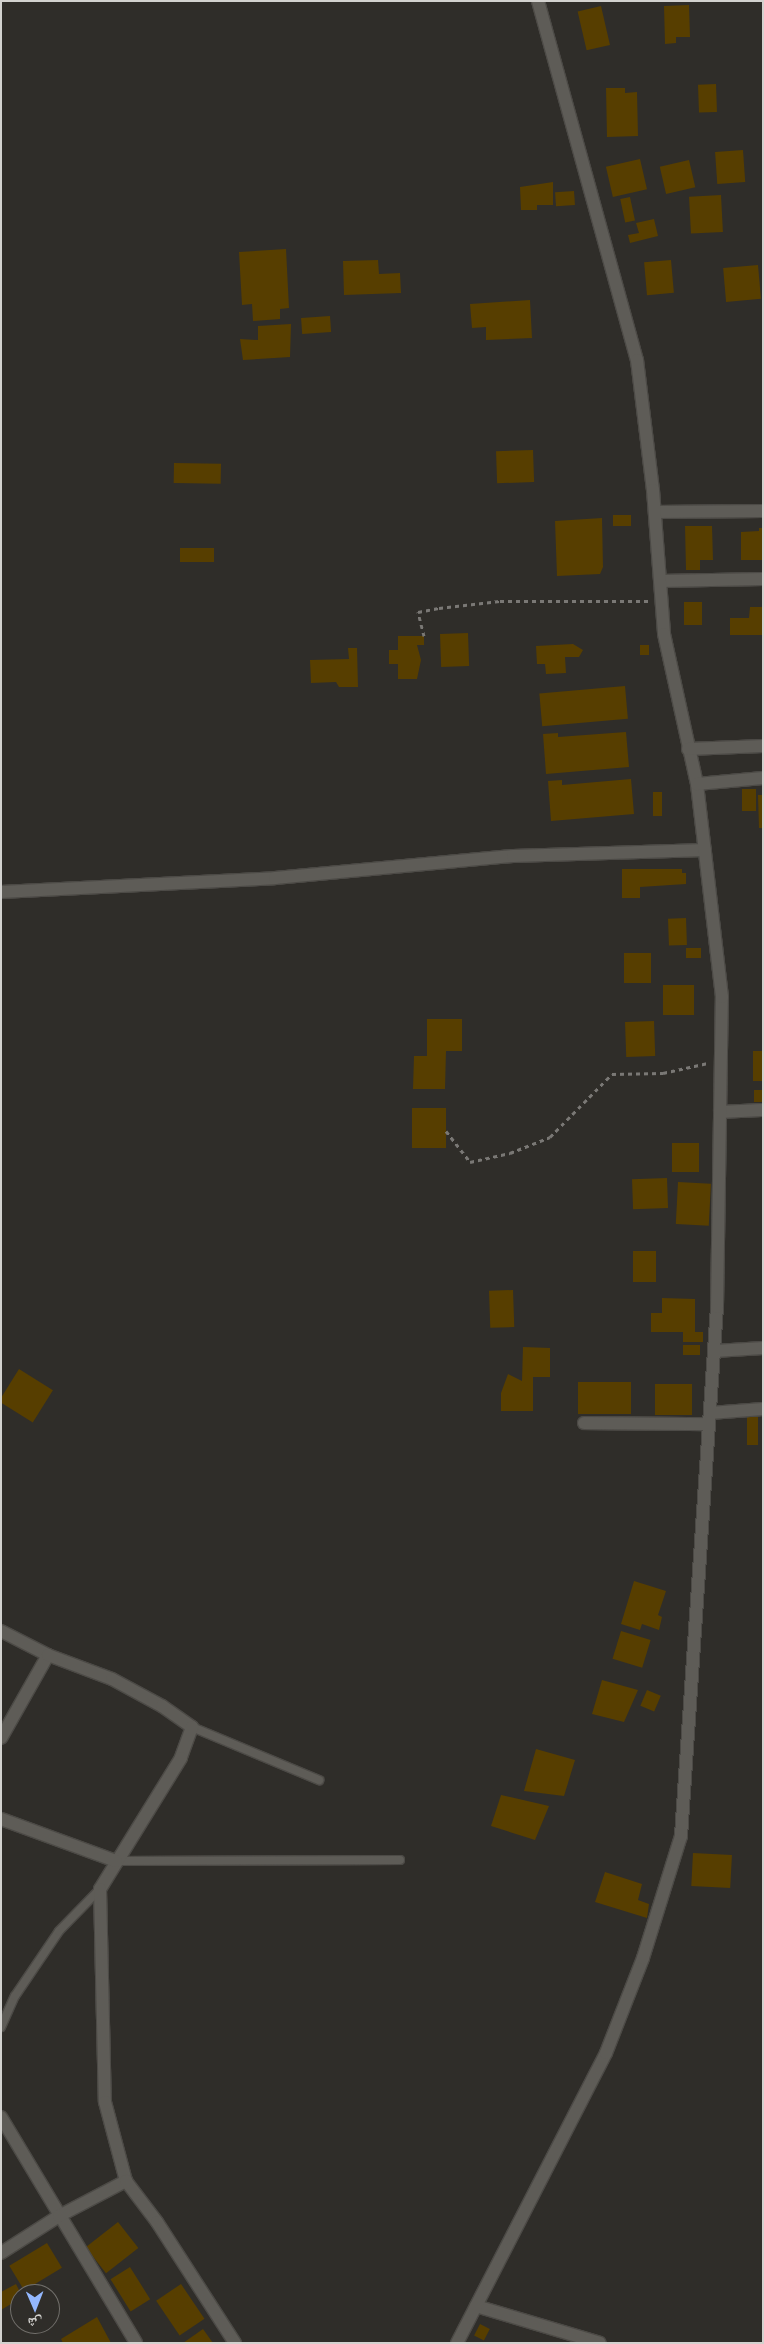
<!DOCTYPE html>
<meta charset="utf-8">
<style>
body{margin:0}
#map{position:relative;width:764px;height:2344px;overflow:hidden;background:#2f2d29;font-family:Mulish,"Noto Naskh Arabic",sans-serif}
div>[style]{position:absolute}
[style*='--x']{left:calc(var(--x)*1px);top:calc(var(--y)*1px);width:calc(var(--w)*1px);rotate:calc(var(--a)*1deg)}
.building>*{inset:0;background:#573e00;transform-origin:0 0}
.path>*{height:3px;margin-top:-1.5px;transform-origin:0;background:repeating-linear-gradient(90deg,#7a7875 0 4px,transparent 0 8px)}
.roads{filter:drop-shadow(1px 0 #4c4a46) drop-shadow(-1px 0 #4c4a46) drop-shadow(0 1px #4c4a46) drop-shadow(0 -1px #4c4a46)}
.service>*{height:8px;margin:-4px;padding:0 4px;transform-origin:4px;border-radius:4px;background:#5e5c57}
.minor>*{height:12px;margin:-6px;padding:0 6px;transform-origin:6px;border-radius:6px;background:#5e5c57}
.tertiary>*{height:12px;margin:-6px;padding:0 6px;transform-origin:6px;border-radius:6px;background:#5e5c57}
span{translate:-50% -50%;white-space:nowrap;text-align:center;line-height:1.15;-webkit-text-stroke:4px #2f2d29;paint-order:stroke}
.frame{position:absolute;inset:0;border:2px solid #d3d2cf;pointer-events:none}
.north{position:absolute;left:10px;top:2284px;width:50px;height:50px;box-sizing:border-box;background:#2f2d29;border:1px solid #716f6b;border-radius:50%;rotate:179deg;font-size:14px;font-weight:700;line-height:20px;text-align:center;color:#d3d2cf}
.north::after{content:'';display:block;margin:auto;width:18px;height:22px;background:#93b7fd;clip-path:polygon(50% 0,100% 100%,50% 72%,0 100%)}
</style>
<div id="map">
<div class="building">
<div style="clip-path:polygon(689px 5px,690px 37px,676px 37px,676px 43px,665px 44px,664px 6px)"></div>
<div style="left:601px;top:6px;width:40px;height:24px;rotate:77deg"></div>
<div style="left:716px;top:84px;width:28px;height:18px;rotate:88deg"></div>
<div style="clip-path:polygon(606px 88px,625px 88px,625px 93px,637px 92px,638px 136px,607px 137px)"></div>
<div style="left:743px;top:150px;width:32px;height:28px;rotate:86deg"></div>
<div style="left:640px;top:159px;width:31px;height:35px;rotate:77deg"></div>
<div style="left:689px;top:160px;width:28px;height:30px;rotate:77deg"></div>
<div style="clip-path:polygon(553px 182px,553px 205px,537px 205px,537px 210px,521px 210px,520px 187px)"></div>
<div style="left:574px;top:191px;width:14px;height:19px;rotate:86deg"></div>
<div style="left:721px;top:195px;width:37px;height:32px;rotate:87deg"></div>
<div style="left:630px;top:197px;width:24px;height:10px;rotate:78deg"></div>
<div style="clip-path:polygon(654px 219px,658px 236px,630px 243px,628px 235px,639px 233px,636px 223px)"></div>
<div style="clip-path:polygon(286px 249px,289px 308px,280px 309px,280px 319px,253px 321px,252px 304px,242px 305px,239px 252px)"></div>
<div style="clip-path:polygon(378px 260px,379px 274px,400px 273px,401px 293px,344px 295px,343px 261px)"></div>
<div style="left:671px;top:260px;width:33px;height:27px;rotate:85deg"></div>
<div style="left:758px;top:265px;width:34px;height:35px;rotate:85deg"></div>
<div style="clip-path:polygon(530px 300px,532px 338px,486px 340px,486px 327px,472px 328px,470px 304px)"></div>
<div style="left:330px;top:316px;width:16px;height:29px;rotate:86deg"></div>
<div style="clip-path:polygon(291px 324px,290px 357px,243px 360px,240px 339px,258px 340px,258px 326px)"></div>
<div style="left:533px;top:450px;width:32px;height:37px;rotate:88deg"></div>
<div style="left:174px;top:463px;width:47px;height:20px;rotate:1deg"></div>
<div style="left:613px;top:515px;width:18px;height:11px"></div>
<div style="clip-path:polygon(602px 518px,603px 567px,600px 574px,557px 576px,555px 521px)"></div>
<div style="clip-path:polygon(685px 526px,712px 526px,713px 560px,700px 560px,700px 570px,686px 570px)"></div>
<div style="clip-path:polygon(759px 528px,763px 528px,763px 560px,741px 560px,741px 532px,759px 531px)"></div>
<div style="left:214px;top:548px;width:14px;height:34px;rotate:90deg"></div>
<div style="left:684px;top:602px;width:18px;height:23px"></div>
<div style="clip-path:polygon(750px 607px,763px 607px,763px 635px,730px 635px,730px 618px,749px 618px)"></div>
<div style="left:468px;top:633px;width:33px;height:28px;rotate:88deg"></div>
<div style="clip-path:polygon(398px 636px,424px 636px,424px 645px,417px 645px,421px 660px,417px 679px,398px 679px,398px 664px,389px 664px,389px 650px,398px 650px)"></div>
<div style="clip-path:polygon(573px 644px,583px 650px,579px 657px,565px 657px,566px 673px,546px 674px,545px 664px,537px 664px,536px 646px)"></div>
<div style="left:640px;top:645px;width:9px;height:10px"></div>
<div style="clip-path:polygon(348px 648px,357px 648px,358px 687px,339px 687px,336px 682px,311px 683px,310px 660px,349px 659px)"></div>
<div style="left:625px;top:686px;width:33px;height:86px;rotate:85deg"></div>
<div style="clip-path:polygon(626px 732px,629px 767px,546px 774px,543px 734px,558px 733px,558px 737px)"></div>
<div style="clip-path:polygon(631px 779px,634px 814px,551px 821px,548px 781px,562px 780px,562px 785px)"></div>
<div style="left:742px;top:789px;width:14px;height:22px"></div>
<div style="left:653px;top:792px;width:9px;height:24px"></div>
<div style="clip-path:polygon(758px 795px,763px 795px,763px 828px,759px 828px)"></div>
<div style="clip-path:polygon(622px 869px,682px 869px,682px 873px,686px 873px,686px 884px,640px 887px,640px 898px,622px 898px)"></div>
<div style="left:686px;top:918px;width:27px;height:18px;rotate:88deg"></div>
<div style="left:686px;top:948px;width:15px;height:10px"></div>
<div style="left:651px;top:953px;width:30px;height:27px;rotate:90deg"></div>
<div style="left:694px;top:985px;width:30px;height:31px;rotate:90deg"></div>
<div style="clip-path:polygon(427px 1019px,462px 1019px,462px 1051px,446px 1051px,445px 1089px,413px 1089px,414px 1056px,427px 1056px)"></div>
<div style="left:654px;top:1021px;width:35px;height:29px;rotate:88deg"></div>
<div style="left:753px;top:1051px;width:10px;height:30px"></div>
<div style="left:754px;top:1090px;width:9px;height:12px"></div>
<div style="left:412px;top:1108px;width:34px;height:40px"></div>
<div style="left:672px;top:1143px;width:27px;height:29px"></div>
<div style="left:667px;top:1178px;width:30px;height:35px;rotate:88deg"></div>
<div style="left:678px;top:1182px;width:33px;height:42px;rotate:3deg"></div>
<div style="left:633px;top:1251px;width:23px;height:31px"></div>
<div style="left:513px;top:1290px;width:37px;height:24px;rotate:88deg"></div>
<div style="clip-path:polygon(662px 1298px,695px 1299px,695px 1332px,703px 1332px,703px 1342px,683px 1342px,683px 1332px,651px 1332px,651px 1313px,662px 1313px)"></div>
<div style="left:683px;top:1345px;width:17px;height:10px"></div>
<div style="clip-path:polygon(523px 1347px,550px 1348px,550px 1377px,533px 1377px,533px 1411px,501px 1411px,501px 1393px,508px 1374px,522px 1381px)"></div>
<div style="left:19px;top:1369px;width:40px;height:38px;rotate:32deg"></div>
<div style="left:578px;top:1382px;width:53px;height:32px"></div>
<div style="left:655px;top:1384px;width:37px;height:31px"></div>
<div style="left:747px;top:1417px;width:11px;height:28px"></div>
<div style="clip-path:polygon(634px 1581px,666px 1591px,658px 1615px,662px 1617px,659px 1630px,642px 1624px,640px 1630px,621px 1624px)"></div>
<div style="left:621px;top:1631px;width:31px;height:29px;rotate:17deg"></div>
<div style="clip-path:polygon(602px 1680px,638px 1690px,624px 1722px,592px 1714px)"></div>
<div style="left:647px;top:1690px;width:15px;height:17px;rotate:23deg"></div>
<div style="clip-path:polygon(536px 1749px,575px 1760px,564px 1796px,524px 1791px)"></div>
<div style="clip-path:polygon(501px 1795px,549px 1806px,535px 1840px,491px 1826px)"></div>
<div style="left:693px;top:1853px;width:39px;height:33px;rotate:3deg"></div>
<div style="clip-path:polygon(605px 1872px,642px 1884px,638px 1900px,649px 1904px,647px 1918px,595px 1902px)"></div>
<div style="left:118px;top:2222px;width:33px;height:41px;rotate:52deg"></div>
<div style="left:47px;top:2243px;width:29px;height:44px;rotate:59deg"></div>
<div style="left:130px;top:2267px;width:38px;height:23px;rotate:58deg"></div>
<div style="clip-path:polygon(16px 2284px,21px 2294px,20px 2320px,11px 2304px,1px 2310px,1px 2292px)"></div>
<div style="left:181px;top:2284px;width:42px;height:30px;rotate:56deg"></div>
<div style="clip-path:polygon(97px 2317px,111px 2343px,63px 2343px,61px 2339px)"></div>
<div style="left:480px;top:2324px;width:11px;height:13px;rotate:27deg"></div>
<div style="clip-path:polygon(203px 2329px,213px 2343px,183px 2343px)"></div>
</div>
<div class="path">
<div style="--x:424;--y:636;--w:25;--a:-104"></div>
<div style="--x:418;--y:612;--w:21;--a:-11"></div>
<div style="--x:439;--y:608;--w:61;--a:-6.5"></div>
<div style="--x:500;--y:601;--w:148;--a:0"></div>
<div style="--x:446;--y:1131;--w:39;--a:52"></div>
<div style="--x:470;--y:1162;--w:41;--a:-12.7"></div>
<div style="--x:510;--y:1153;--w:43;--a:-21.8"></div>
<div style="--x:550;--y:1137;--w:88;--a:-45.5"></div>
<div style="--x:612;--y:1074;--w:51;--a:-1.1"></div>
<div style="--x:663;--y:1073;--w:46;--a:-12.5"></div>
</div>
<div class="roads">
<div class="service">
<div style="--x:192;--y:1727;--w:138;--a:22.7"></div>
<div style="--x:116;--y:1861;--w:284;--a:-0.2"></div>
<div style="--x:1;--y:2027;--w:34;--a:-66"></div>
<div style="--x:15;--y:1996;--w:78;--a:-55.9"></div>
<div style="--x:59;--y:1931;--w:59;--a:-45.7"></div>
</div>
<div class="minor">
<div style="--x:655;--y:512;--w:108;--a:-0.5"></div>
<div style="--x:660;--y:581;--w:103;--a:-1.1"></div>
<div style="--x:1;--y:892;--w:274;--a:-2.9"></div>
<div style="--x:275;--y:878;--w:239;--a:-5.3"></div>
<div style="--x:513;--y:856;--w:192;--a:-1.8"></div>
<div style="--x:720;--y:1112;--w:43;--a:-2.7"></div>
<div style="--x:715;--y:1351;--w:48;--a:-3.6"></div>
<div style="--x:710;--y:1413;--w:53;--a:-4.3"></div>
<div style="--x:584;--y:1423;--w:125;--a:0.5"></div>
<div style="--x:1;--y:1631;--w:53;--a:27.1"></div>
<div style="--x:48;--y:1655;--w:95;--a:119.5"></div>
<div style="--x:48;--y:1655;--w:68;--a:20.6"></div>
<div style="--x:112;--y:1679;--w:57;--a:28.4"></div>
<div style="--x:162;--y:1706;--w:37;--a:35"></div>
<div style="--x:192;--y:1727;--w:33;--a:110"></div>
<div style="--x:181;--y:1758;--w:154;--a:121.7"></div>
<div style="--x:100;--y:1889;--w:213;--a:88.7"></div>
<div style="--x:105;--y:2102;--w:82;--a:75.1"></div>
<div style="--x:1;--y:1819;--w:122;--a:20.1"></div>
<div style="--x:1;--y:2117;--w:263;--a:59.1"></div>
<div style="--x:1;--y:2253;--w:69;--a:-32.5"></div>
<div style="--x:59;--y:2216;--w:76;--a:-27.6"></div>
<div style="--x:126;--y:2181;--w:51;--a:52.9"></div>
<div style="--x:157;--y:2222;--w:144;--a:57.2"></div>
<div style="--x:476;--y:2306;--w:129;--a:16.6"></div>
<div style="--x:457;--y:2343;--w:326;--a:-62.8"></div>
<div style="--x:606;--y:2053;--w:102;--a:-68.7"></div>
<div style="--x:643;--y:1958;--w:128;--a:-72.7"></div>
<div style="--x:681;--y:1836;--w:530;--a:-86.11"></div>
<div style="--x:717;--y:1307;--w:310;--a:-89.1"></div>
<div style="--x:722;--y:997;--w:214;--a:-96.7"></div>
</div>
<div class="tertiary">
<div style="--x:538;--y:1;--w:372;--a:74.6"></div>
<div style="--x:637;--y:360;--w:131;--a:83"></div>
<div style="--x:653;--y:490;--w:144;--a:85.6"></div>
<div style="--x:664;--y:634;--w:154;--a:77.6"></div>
<div style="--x:697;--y:784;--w:66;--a:-5.2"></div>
<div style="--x:688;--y:749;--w:75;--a:-2.3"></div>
</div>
</div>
<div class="frame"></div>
<div class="north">ش</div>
</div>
